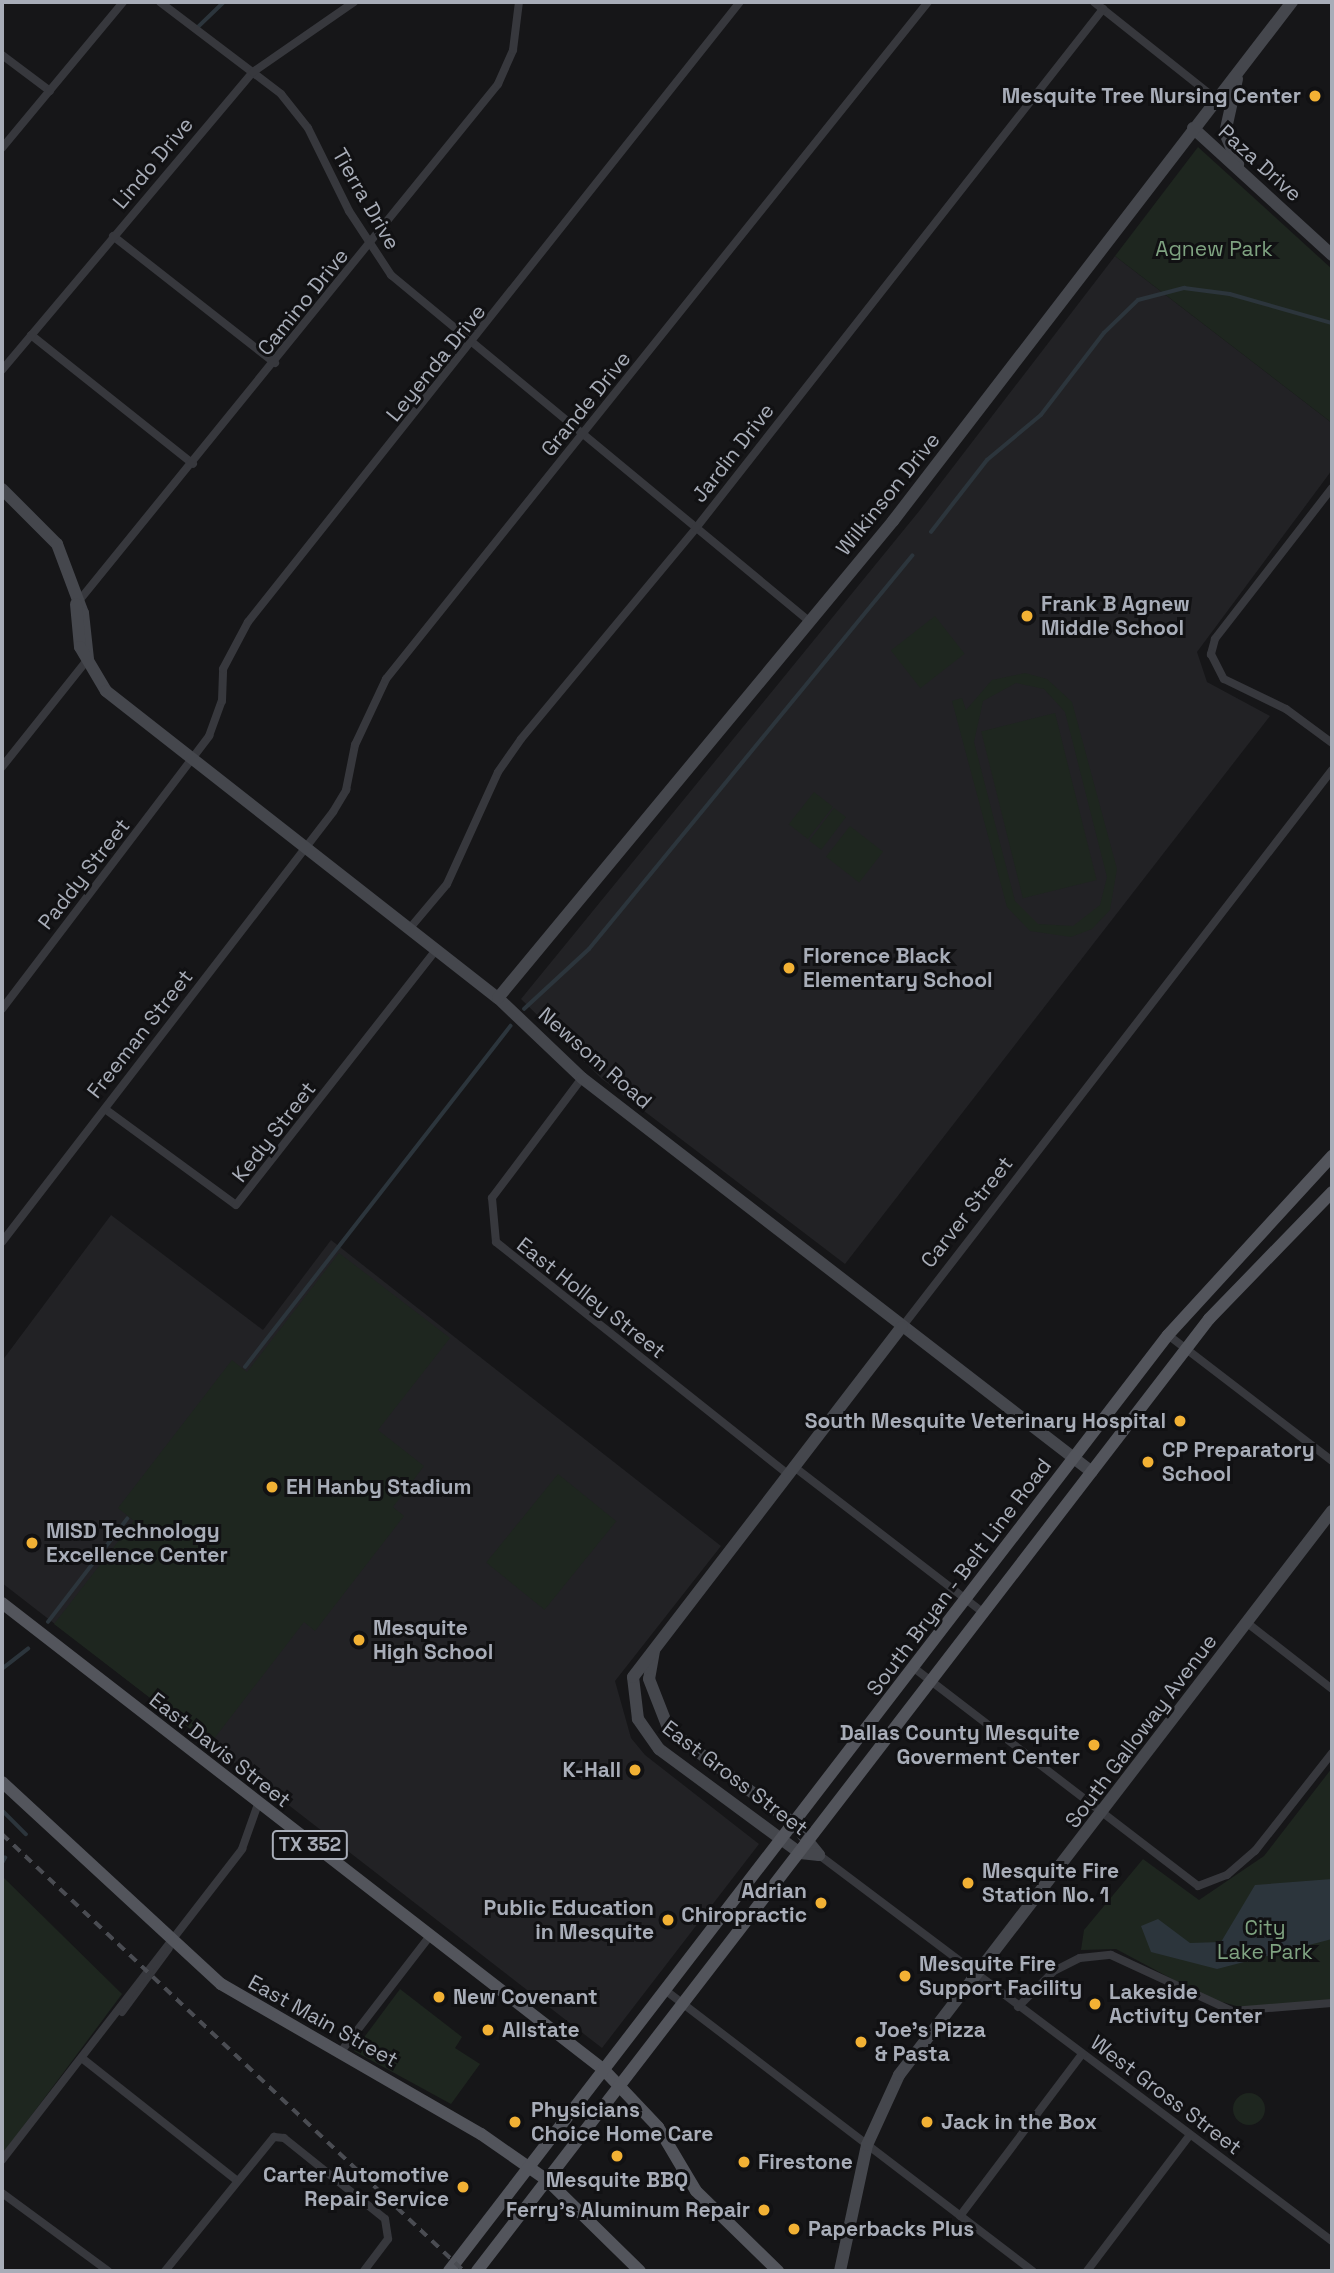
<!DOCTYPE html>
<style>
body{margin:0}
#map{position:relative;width:1334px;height:2273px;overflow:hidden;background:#161618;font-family:"Space Grotesk",sans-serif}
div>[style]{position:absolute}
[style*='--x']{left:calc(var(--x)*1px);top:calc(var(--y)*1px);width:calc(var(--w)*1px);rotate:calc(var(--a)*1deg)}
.built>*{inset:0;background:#222225}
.green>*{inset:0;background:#1e261f;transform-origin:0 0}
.round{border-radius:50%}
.water>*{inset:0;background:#2c353c}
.stream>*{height:3.5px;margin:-1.75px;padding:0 1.75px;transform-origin:1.75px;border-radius:1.75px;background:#2c353c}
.street>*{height:8px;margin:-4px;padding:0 4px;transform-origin:4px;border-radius:4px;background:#37383d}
.secondary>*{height:12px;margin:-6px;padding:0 6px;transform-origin:6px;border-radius:6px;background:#45474d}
.primary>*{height:12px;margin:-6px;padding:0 6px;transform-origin:6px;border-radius:6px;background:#53555c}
.rail>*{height:3.5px;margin-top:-1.75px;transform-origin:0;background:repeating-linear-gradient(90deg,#4a4c52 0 9px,transparent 0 16px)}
.dots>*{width:19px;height:19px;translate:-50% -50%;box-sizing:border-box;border:4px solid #111113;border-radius:50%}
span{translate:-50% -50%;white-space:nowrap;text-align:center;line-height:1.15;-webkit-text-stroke:6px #111113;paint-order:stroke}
.shield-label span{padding:2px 5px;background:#111113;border:2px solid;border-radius:5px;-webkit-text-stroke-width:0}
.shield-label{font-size:19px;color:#a8adb8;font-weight:700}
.poi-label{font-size:21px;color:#a8adb8;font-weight:700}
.right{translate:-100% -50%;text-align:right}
.left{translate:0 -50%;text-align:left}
.street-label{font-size:21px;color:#a8adb8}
.park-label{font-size:21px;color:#7fa381}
.frame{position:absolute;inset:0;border:4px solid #a8adb8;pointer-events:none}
</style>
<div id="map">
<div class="built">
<div style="clip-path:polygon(1115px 256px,1332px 423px,1332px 470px,1197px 652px,1207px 682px,1270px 716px,845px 1264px,602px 1079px,521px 999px,920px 510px)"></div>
<div style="clip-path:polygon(111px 1215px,263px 1330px,331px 1240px,721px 1546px,615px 1681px,631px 1738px,645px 1755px,759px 1844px,602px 2048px,2px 1583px,2px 1361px)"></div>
</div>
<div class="green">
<div style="clip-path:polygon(1198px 147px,1332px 269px,1332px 423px,1115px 256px)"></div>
<div style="left:935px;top:616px;width:48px;height:56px;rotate:52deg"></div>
<div style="clip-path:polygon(evenodd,1025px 673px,1047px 679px,1072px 702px,1117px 869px,1110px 910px,1092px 929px,1071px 937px,1030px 931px,1007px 907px,952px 701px,962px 698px,966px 710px,992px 680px,1025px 673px,1016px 683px,1044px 689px,1065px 712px,1107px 877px,1100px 905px,1073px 926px,1038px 924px,1015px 901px,974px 742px,983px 701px,1016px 683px)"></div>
<div style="left:1055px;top:713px;width:172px;height:76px;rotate:76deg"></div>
<div style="left:814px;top:792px;width:24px;height:41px;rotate:38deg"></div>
<div style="left:834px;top:808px;width:15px;height:41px;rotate:37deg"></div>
<div style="left:850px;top:826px;width:42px;height:39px;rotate:38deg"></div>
<div style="clip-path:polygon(339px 1253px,450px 1338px,378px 1430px,424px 1466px,393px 1507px,404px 1516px,315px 1631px,304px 1622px,210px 1744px,54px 1624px,134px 1521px,118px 1508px,232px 1360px,247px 1372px)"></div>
<div style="left:558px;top:1474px;width:75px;height:114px;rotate:39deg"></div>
<div style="clip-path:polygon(1332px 1768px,1332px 2001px,1240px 2007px,1208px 1998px,1116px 1949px,1081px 1950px,1084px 1930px,1143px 1859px,1199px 1900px,1264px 1856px)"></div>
<div style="clip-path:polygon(2px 1876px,122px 1994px,2px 2155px)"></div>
<div style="clip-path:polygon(400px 1989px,462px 2037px,455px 2048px,480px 2064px,451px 2104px,354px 2051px)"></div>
<div class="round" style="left:1233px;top:2093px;width:32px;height:32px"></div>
</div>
<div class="water">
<div style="clip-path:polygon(1332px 1879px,1332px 1939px,1217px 1969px,1151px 1952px,1141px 1926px,1158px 1919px,1190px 1943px,1221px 1942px,1255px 1885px)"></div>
</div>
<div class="stream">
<div style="--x:196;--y:29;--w:39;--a:-44"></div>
<div style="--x:931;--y:532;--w:91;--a:-52.1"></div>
<div style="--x:987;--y:460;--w:70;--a:-39.8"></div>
<div style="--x:1041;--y:415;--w:103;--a:-52.5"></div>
<div style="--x:1104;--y:333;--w:47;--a:-44.1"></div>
<div style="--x:1138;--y:300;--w:48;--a:-14.6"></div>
<div style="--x:1184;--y:288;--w:46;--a:7.4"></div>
<div style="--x:1230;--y:294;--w:106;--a:15.9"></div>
<div style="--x:524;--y:1009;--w:88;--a:-42.7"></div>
<div style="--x:589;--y:949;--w:509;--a:-50.58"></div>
<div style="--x:245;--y:1367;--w:432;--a:-52.1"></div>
<div style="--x:48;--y:1622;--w:130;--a:-52.5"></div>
<div style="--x:2;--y:1669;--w:33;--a:-38"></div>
<div style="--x:2;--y:1810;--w:34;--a:45"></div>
<div style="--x:2;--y:1863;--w:6;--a:-59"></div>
</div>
<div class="street">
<div style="--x:160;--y:2;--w:152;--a:37.2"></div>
<div style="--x:281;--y:94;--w:43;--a:51.5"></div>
<div style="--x:308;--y:128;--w:93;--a:63.7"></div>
<div style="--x:349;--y:211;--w:77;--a:56.7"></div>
<div style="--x:391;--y:275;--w:543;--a:39.62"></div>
<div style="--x:1094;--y:2;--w:156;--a:38.5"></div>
<div style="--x:2;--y:55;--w:60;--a:36.9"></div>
<div style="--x:2;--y:148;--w:190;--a:-50.3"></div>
<div style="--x:113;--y:236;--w:206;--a:38.1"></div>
<div style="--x:31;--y:335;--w:207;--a:38.5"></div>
<div style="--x:2;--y:370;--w:390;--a:-49.9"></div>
<div style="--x:253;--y:72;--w:123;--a:-34.7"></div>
<div style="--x:1332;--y:488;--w:191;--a:127.8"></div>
<div style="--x:1215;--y:639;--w:16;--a:105"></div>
<div style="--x:1211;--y:654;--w:28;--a:63"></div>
<div style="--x:1224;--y:679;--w:69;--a:25.8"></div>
<div style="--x:1286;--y:709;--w:57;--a:36.5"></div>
<div style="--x:78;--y:602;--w:667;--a:-50.96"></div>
<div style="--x:498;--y:84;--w:37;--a:-66"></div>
<div style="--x:513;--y:50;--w:48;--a:-82.9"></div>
<div style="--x:2;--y:767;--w:138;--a:-51.5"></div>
<div style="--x:410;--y:928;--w:57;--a:-49.9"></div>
<div style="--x:447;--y:884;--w:123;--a:-65.5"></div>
<div style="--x:498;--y:772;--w:40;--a:-55.1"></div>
<div style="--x:521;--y:739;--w:274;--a:-50.3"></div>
<div style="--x:696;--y:528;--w:660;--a:-51.9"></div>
<div style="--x:2;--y:1009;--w:343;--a:-52.8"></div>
<div style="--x:209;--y:736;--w:37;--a:-70"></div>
<div style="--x:222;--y:701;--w:32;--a:-88"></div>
<div style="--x:223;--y:669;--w:53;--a:-62"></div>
<div style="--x:248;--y:622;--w:791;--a:-51.57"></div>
<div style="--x:582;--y:1078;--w:150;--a:126.9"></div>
<div style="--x:492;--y:1198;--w:44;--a:84.8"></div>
<div style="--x:496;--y:1242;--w:373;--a:38.5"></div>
<div style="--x:105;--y:1109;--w:162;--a:36.2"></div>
<div style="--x:236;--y:1205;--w:325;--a:-51.9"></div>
<div style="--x:2;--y:1242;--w:543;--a:-52.41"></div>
<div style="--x:333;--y:812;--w:26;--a:-59"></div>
<div style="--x:346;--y:790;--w:46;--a:-78.7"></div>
<div style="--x:355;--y:745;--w:73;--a:-64.8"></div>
<div style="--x:386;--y:679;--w:867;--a:-51.32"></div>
<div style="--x:902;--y:1327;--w:704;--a:-52.33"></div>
<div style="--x:1168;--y:1335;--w:207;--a:37.5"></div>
<div style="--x:793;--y:1466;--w:241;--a:37.6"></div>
<div style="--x:1246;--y:1622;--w:109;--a:37.9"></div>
<div style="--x:914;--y:1668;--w:358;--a:37.5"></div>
<div style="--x:1198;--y:1886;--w:31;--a:-21"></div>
<div style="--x:1227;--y:1875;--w:37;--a:-41"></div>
<div style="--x:1255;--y:1851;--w:125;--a:-51.8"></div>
<div style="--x:819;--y:1855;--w:642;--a:36.96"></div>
<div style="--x:665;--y:1990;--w:463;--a:37.4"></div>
<div style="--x:1018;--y:2007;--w:51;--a:-45"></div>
<div style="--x:1054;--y:1971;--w:29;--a:-27"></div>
<div style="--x:1080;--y:1958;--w:31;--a:-6"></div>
<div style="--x:1111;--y:1955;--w:133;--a:24.8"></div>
<div style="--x:1232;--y:2011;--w:100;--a:-4.6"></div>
<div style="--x:122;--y:2012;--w:79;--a:-53.7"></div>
<div style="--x:339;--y:2054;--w:148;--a:-52.4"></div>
<div style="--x:83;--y:2059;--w:195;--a:38.3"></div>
<div style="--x:2;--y:2160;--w:393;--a:-52.3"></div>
<div style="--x:242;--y:1849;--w:48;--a:-70.4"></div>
<div style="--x:2;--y:2193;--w:132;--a:36.3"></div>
<div style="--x:960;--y:2216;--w:203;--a:-53"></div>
<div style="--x:165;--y:2271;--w:173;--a:-50.9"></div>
<div style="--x:274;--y:2137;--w:10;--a:6"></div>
<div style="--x:284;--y:2138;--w:129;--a:38.7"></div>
<div style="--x:385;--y:2219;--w:20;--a:81"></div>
<div style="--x:388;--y:2239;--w:40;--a:127"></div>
<div style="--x:1087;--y:2271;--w:171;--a:-52.9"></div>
</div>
<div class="secondary">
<div style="--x:1237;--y:79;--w:55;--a:102.5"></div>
<div style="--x:1225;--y:133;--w:34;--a:67"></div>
<div style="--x:1193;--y:128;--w:188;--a:42.4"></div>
<div style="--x:2;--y:489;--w:78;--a:45"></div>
<div style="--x:57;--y:544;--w:74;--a:69.4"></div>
<div style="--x:83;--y:613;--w:46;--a:83.8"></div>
<div style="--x:76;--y:604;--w:43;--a:84.7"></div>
<div style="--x:80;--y:647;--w:51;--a:59.4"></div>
<div style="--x:106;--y:691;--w:498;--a:38.1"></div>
<div style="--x:498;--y:998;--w:116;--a:43.6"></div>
<div style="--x:582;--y:1078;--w:644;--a:37.69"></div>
<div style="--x:498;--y:998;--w:619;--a:-50.37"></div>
<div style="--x:893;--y:521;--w:655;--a:-52.45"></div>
<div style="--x:654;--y:1651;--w:28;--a:100"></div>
<div style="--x:649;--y:1679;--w:55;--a:68.6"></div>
<div style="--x:669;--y:1730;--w:156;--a:36.9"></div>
<div style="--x:794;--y:1824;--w:40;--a:51"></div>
<div style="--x:819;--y:1855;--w:19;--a:-174"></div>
<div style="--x:800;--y:1853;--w:175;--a:-143.6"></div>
<div style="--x:659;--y:1749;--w:37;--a:-125"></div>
<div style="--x:638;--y:1719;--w:42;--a:-96.8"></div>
<div style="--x:633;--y:1677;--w:441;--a:-52.5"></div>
<div style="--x:840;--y:2271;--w:129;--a:-77.9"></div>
<div style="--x:867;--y:2145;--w:77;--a:-65.4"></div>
<div style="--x:899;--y:2075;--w:711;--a:-52.49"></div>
</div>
<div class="primary">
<div style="--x:2;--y:1603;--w:762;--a:37.8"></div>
<div style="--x:604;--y:2070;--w:79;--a:46.5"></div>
<div style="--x:658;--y:2127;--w:74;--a:59.3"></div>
<div style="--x:696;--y:2191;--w:115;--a:44.3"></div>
<div style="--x:2;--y:1782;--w:298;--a:42.7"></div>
<div style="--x:221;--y:1984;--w:300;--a:30"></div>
<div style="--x:481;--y:2134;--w:80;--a:34.9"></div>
<div style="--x:547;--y:2180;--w:130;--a:44.4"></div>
<div style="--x:449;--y:2271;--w:1180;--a:-52.47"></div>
<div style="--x:1168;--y:1335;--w:243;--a:-47.5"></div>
<div style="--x:477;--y:2271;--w:1201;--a:-52.44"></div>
<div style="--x:1209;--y:1319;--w:177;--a:-45.9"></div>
</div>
<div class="rail">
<div style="--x:2;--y:1834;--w:636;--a:43.41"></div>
</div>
<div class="dots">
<div style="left:1315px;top:96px;background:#f2b134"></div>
<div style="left:1027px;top:616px;background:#f2b134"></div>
<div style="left:789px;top:968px;background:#f2b134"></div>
<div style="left:1180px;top:1421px;background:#f2b134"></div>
<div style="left:1148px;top:1462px;background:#f2b134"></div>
<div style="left:272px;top:1487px;background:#f2b134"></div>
<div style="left:32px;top:1543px;background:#f2b134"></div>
<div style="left:359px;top:1640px;background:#f2b134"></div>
<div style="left:1094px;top:1745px;background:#f2b134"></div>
<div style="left:635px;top:1770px;background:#f2b134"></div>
<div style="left:968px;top:1883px;background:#f2b134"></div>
<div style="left:821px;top:1903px;background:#f2b134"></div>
<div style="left:668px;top:1920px;background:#f2b134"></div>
<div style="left:905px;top:1976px;background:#f2b134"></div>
<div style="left:439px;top:1997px;background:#f2b134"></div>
<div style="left:1095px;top:2004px;background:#f2b134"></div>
<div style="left:488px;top:2030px;background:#f2b134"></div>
<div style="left:861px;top:2042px;background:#f2b134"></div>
<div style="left:515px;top:2122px;background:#f2b134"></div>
<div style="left:927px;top:2122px;background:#f2b134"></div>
<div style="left:617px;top:2156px;background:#f2b134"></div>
<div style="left:744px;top:2162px;background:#f2b134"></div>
<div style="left:463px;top:2187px;background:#f2b134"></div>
<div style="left:764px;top:2210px;background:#f2b134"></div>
<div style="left:794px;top:2229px;background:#f2b134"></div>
</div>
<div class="shield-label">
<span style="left:310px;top:1845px">TX 352</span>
</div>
<div class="poi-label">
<span class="right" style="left:1301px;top:96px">Mesquite Tree Nursing Center</span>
<span class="left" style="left:1041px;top:616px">Frank B Agnew<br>Middle School</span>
<span class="left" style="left:803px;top:968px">Florence Black<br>Elementary School</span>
<span class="right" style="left:1166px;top:1421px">South Mesquite Veterinary Hospital</span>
<span class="left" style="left:1162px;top:1462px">CP Preparatory<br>School</span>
<span class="left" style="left:286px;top:1487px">EH Hanby Stadium</span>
<span class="left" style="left:46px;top:1543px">MISD Technology<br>Excellence Center</span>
<span class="left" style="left:373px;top:1640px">Mesquite<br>High School</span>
<span class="right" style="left:1080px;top:1745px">Dallas County Mesquite<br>Goverment Center</span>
<span class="right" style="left:621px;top:1770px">K-Hall</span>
<span class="left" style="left:982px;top:1883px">Mesquite Fire<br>Station No. 1</span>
<span class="right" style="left:807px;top:1903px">Adrian<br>Chiropractic</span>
<span class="right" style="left:654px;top:1920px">Public Education<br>in Mesquite</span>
<span class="left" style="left:919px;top:1976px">Mesquite Fire<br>Support Facility</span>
<span class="left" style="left:1109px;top:2004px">Lakeside<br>Activity Center</span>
<span class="left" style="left:453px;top:1997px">New Covenant</span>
<span class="left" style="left:502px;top:2030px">Allstate</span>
<span class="left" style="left:875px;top:2042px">Joe's Pizza<br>&amp; Pasta</span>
<span class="left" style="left:531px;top:2122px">Physicians<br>Choice Home Care</span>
<span class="left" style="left:941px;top:2122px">Jack in the Box</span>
<span class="left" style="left:758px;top:2162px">Firestone</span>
<span class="right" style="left:449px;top:2187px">Carter Automotive<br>Repair Service</span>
<span style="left:617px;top:2180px">Mesquite BBQ</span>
<span class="right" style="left:750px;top:2210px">Ferry's Aluminum Repair</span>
<span class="left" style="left:808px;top:2229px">Paperbacks Plus</span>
</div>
<div class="street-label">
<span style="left:153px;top:163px;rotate:-50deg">Lindo Drive</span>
<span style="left:1260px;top:163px;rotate:42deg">Paza Drive</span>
<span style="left:366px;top:199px;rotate:60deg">Tierra Drive</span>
<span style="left:303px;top:302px;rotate:-51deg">Camino Drive</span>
<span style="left:436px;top:363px;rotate:-51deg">Leyenda Drive</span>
<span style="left:586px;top:404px;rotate:-51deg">Grande Drive</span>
<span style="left:733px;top:453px;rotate:-52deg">Jardin Drive</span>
<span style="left:888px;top:494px;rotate:-51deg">Wilkinson Drive</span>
<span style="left:84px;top:874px;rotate:-52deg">Paddy Street</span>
<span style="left:140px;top:1034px;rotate:-52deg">Freeman Street</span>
<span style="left:595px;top:1058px;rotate:41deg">Newsom Road</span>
<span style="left:274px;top:1132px;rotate:-52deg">Kedy Street</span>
<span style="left:967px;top:1212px;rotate:-52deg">Carver Street</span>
<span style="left:591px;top:1298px;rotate:38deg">East Holley Street</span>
<span style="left:959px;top:1577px;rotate:-53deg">South Bryan - Belt Line Road</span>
<span style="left:1141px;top:1731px;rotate:-53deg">South Galloway Avenue</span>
<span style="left:220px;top:1750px;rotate:38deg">East Davis Street</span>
<span style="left:735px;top:1778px;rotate:37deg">East Gross Street</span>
<span style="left:323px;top:2021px;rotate:29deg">East Main Street</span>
<span style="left:1166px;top:2095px;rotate:37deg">West Gross Street</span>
</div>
<div class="park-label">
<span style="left:1214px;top:249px">Agnew Park</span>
<span style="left:1265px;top:1940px">City<br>Lake Park</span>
</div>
<div class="frame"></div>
</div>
